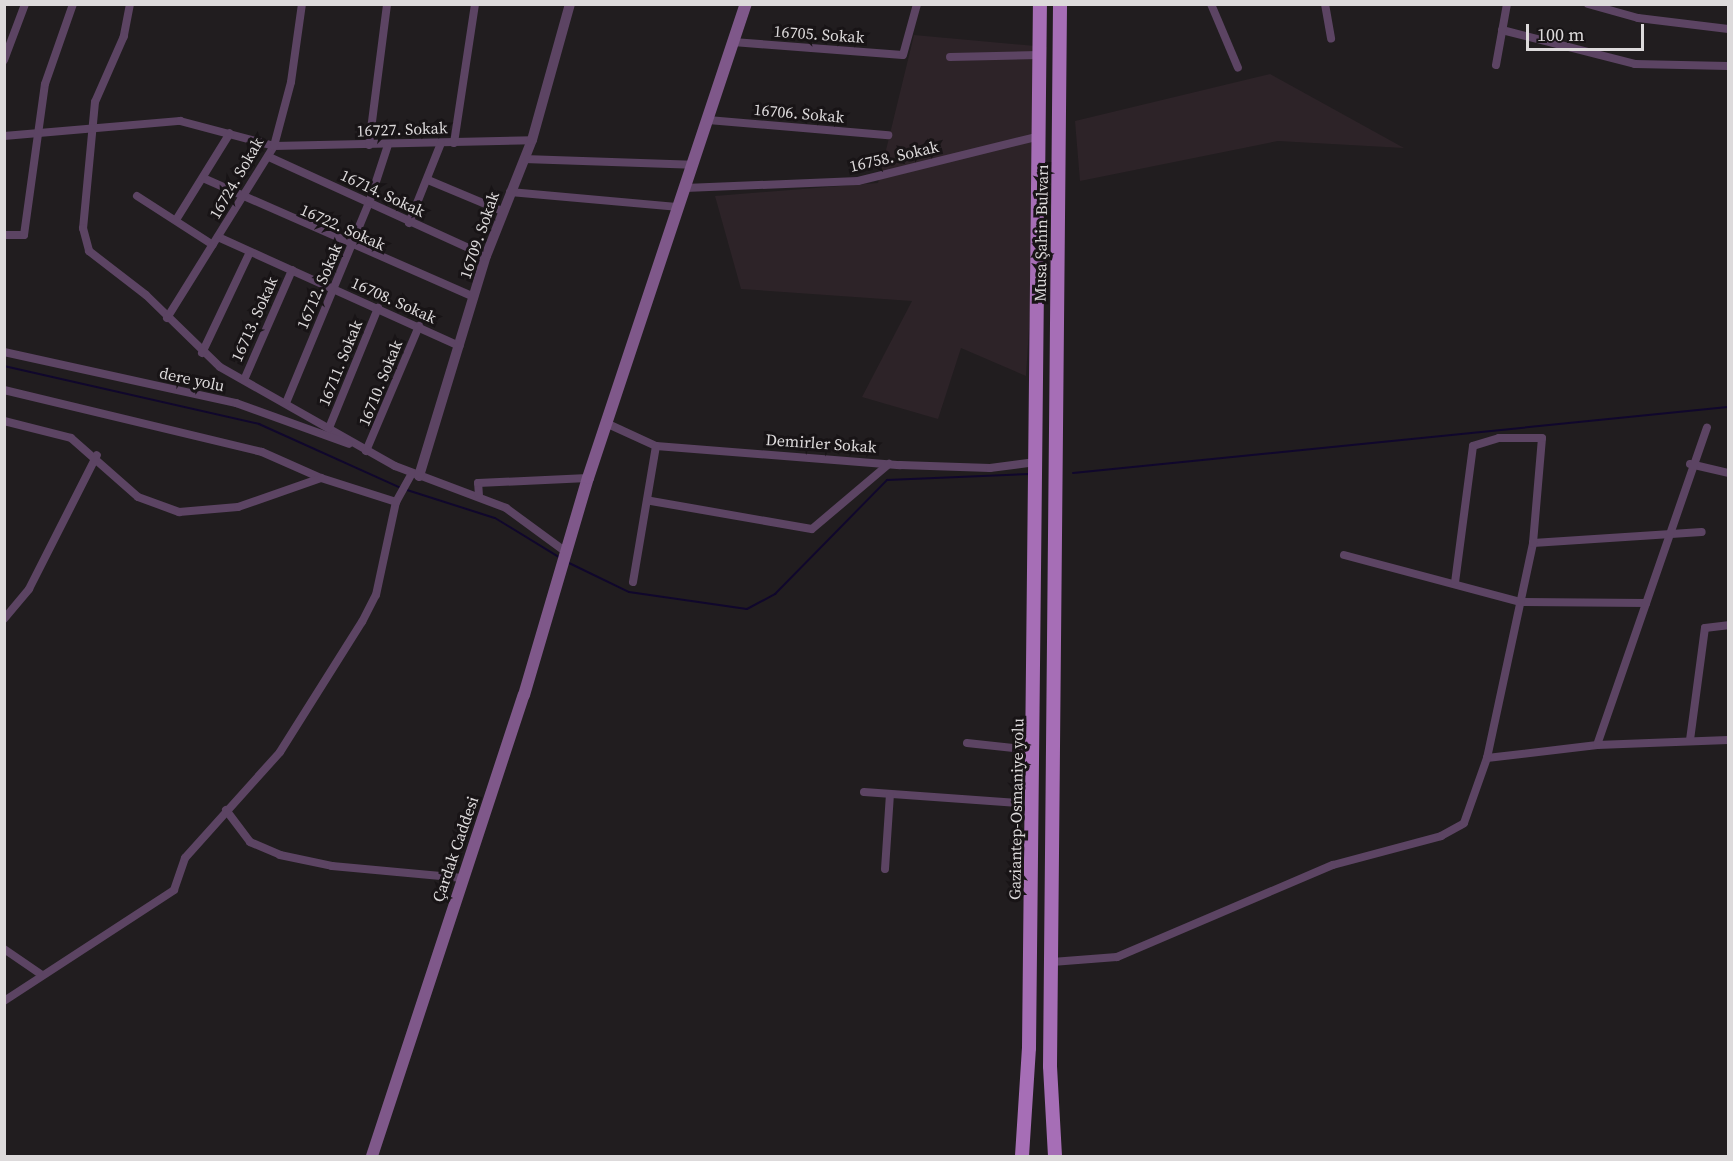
<!DOCTYPE html>
<meta charset="utf-8">
<style>
body{margin:0}
#map{position:relative;width:1733px;height:1161px;overflow:hidden;background:#211d1f;font-family:"Source Serif 4",serif}
div>[style]{position:absolute}
[style*='--x']{left:calc(var(--x)*1px);top:calc(var(--y)*1px);width:calc(var(--w)*1px);rotate:calc(var(--a)*1deg)}
.built>*{inset:0;background:#2d2328}
.stream>*{height:2px;margin:-1px;padding:0 1px;transform-origin:1px;border-radius:1px;background:#10072c}
.minor>*{height:8px;margin:-4px;padding:0 4px;transform-origin:4px;border-radius:4px;background:#5c4463}
.tertiary>*{height:10px;margin:-5px;padding:0 5px;transform-origin:5px;border-radius:5px;background:#5c4463}
.secondary>*{height:12px;margin:-6px;padding:0 6px;transform-origin:6px;border-radius:6px;background:#7f588a}
.trunk>*{height:14px;margin:-7px;padding:0 7px;transform-origin:7px;border-radius:7px;background:#a66eb6}
span{translate:-50% -50%;white-space:nowrap;text-align:center;line-height:1.15;-webkit-text-stroke:6px #181416;paint-order:stroke}
.street-label{font-size:16px;color:#dddadb}
.frame{position:absolute;inset:0;border:6px solid #dddadb;pointer-events:none}
.scale{position:absolute;left:1526px;top:24px;width:118px;height:27px;box-sizing:border-box;border:3px solid #dddadb;border-top:0;padding-left:8px;font-size:18px;line-height:21px;white-space:nowrap;color:#dddadb;-webkit-text-stroke:4px #181416;paint-order:stroke}
</style>
<div id="map">
<div class="built">
<div style="clip-path:polygon(914px 35px,1047px 47px,1026px 376px,961px 348px,938px 419px,862px 397px,912px 301px,741px 289px,715px 196px,878px 183px)"></div>
<div style="clip-path:polygon(1270px 74px,1404px 148px,1278px 141px,1080px 181px,1075px 121px)"></div>
</div>
<div class="stream">
<div style="--x:4;--y:366;--w:262;--a:12.8"></div>
<div style="--x:259;--y:424;--w:156;--a:24.3"></div>
<div style="--x:1073;--y:473;--w:658;--a:-5.75"></div>
<div style="--x:407;--y:490;--w:92;--a:17.7"></div>
<div style="--x:495;--y:518;--w:75;--a:31.4"></div>
<div style="--x:567;--y:562;--w:69;--a:25.8"></div>
<div style="--x:629;--y:592;--w:119;--a:8.2"></div>
<div style="--x:747;--y:609;--w:32;--a:-28"></div>
<div style="--x:775;--y:594;--w:160;--a:-45.5"></div>
<div style="--x:887;--y:480;--w:143;--a:-2.4"></div>
</div>
<div class="minor">
<div style="--x:130;--y:4;--w:33;--a:101"></div>
<div style="--x:124;--y:36;--w:72;--a:113.7"></div>
<div style="--x:95;--y:102;--w:127;--a:95.4"></div>
<div style="--x:83;--y:228;--w:24;--a:75"></div>
<div style="--x:89;--y:251;--w:72;--a:37.7"></div>
<div style="--x:146;--y:295;--w:103;--a:44.2"></div>
<div style="--x:220;--y:367;--w:201;--a:29.5"></div>
<div style="--x:395;--y:466;--w:119;--a:20.7"></div>
<div style="--x:506;--y:508;--w:74;--a:36.3"></div>
<div style="--x:1211;--y:4;--w:69;--a:67.1"></div>
<div style="--x:1325;--y:4;--w:35;--a:80"></div>
<div style="--x:1588;--y:4;--w:52;--a:15.6"></div>
<div style="--x:1638;--y:18;--w:91;--a:7"></div>
<div style="--x:1502;--y:30;--w:137;--a:14.3"></div>
<div style="--x:1635;--y:64;--w:93;--a:1.2"></div>
<div style="--x:733;--y:42;--w:170;--a:4.4"></div>
<div style="--x:903;--y:55;--w:53;--a:-74.6"></div>
<div style="--x:950;--y:57;--w:89;--a:-1.3"></div>
<div style="--x:4;--y:60;--w:60;--a:-69.4"></div>
<div style="--x:1496;--y:65;--w:62;--a:-79.8"></div>
<div style="--x:708;--y:120;--w:181;--a:4.8"></div>
<div style="--x:4;--y:136;--w:177;--a:-4.9"></div>
<div style="--x:180;--y:121;--w:97;--a:14.9"></div>
<div style="--x:274;--y:146;--w:258;--a:-1.3"></div>
<div style="--x:454;--y:143;--w:141;--a:-81.4"></div>
<div style="--x:369;--y:145;--w:142;--a:-82.7"></div>
<div style="--x:269;--y:157;--w:239;--a:24.5"></div>
<div style="--x:524;--y:159;--w:168;--a:2"></div>
<div style="--x:203;--y:178;--w:296;--a:23.7"></div>
<div style="--x:428;--y:180;--w:80;--a:22.7"></div>
<div style="--x:685;--y:188;--w:173;--a:-2.3"></div>
<div style="--x:858;--y:181;--w:183;--a:-13.9"></div>
<div style="--x:510;--y:192;--w:170;--a:5.1"></div>
<div style="--x:137;--y:196;--w:90;--a:32.8"></div>
<div style="--x:176;--y:220;--w:102;--a:-58.2"></div>
<div style="--x:409;--y:223;--w:86;--a:-68.2"></div>
<div style="--x:4;--y:235;--w:20;--a:0"></div>
<div style="--x:24;--y:235;--w:152;--a:-82.1"></div>
<div style="--x:45;--y:84;--w:85;--a:-70.7"></div>
<div style="--x:218;--y:237;--w:265;--a:24.3"></div>
<div style="--x:167;--y:318;--w:203;--a:-58.1"></div>
<div style="--x:274;--y:146;--w:66;--a:-75.1"></div>
<div style="--x:291;--y:82;--w:79;--a:-82"></div>
<div style="--x:4;--y:352;--w:238;--a:12.4"></div>
<div style="--x:236;--y:403;--w:120;--a:19.9"></div>
<div style="--x:202;--y:353;--w:112;--a:-64.6"></div>
<div style="--x:244;--y:380;--w:120;--a:-66.4"></div>
<div style="--x:4;--y:390;--w:265;--a:13.5"></div>
<div style="--x:262;--y:452;--w:64;--a:23.8"></div>
<div style="--x:286;--y:403;--w:217;--a:-67.5"></div>
<div style="--x:369;--y:203;--w:61;--a:-71.9"></div>
<div style="--x:4;--y:421;--w:69;--a:14.2"></div>
<div style="--x:71;--y:438;--w:89;--a:41.4"></div>
<div style="--x:138;--y:497;--w:44;--a:20.1"></div>
<div style="--x:179;--y:512;--w:59;--a:-4.8"></div>
<div style="--x:238;--y:507;--w:88;--a:-19.3"></div>
<div style="--x:321;--y:478;--w:79;--a:17.7"></div>
<div style="--x:608;--y:424;--w:53;--a:24.6"></div>
<div style="--x:656;--y:446;--w:245;--a:4.5"></div>
<div style="--x:900;--y:465;--w:90;--a:1.9"></div>
<div style="--x:990;--y:468;--w:46;--a:-7.4"></div>
<div style="--x:329;--y:428;--w:130;--a:-67.8"></div>
<div style="--x:366;--y:451;--w:136;--a:-67"></div>
<div style="--x:1690;--y:464;--w:39;--a:13"></div>
<div style="--x:479;--y:496;--w:13;--a:-94"></div>
<div style="--x:478;--y:483;--w:110;--a:-2.6"></div>
<div style="--x:651;--y:501;--w:163;--a:9.9"></div>
<div style="--x:812;--y:529;--w:101;--a:-40.2"></div>
<div style="--x:1533;--y:543;--w:169;--a:-3.7"></div>
<div style="--x:1344;--y:555;--w:183;--a:14.9"></div>
<div style="--x:1521;--y:602;--w:125;--a:0.5"></div>
<div style="--x:633;--y:582;--w:138;--a:-80.4"></div>
<div style="--x:4;--y:619;--w:39;--a:-50"></div>
<div style="--x:29;--y:589;--w:150;--a:-63.1"></div>
<div style="--x:1690;--y:740;--w:113;--a:-82.4"></div>
<div style="--x:1705;--y:628;--w:23;--a:-7"></div>
<div style="--x:967;--y:743;--w:66;--a:6.1"></div>
<div style="--x:1597;--y:745;--w:336;--a:-70.9"></div>
<div style="--x:1487;--y:758;--w:111;--a:-6.7"></div>
<div style="--x:1597;--y:745;--w:131;--a:-2.2"></div>
<div style="--x:864;--y:792;--w:168;--a:4.1"></div>
<div style="--x:226;--y:810;--w:40;--a:53"></div>
<div style="--x:250;--y:842;--w:33;--a:23"></div>
<div style="--x:280;--y:855;--w:53;--a:11.9"></div>
<div style="--x:332;--y:866;--w:131;--a:5.3"></div>
<div style="--x:885;--y:869;--w:75;--a:-86.2"></div>
<div style="--x:4;--y:949;--w:46;--a:34.4"></div>
<div style="--x:1052;--y:962;--w:65;--a:-4.4"></div>
<div style="--x:1117;--y:957;--w:235;--a:-23.1"></div>
<div style="--x:1333;--y:865;--w:112;--a:-15"></div>
<div style="--x:1441;--y:836;--w:26;--a:-29"></div>
<div style="--x:1464;--y:823;--w:69;--a:-70.5"></div>
<div style="--x:1487;--y:758;--w:220;--a:-77.9"></div>
<div style="--x:1533;--y:543;--w:105;--a:-85.1"></div>
<div style="--x:1542;--y:438;--w:43;--a:180"></div>
<div style="--x:1499;--y:438;--w:27;--a:163"></div>
<div style="--x:1473;--y:446;--w:137;--a:97.5"></div>
<div style="--x:4;--y:1001;--w:203;--a:-33.1"></div>
<div style="--x:174;--y:890;--w:34;--a:-71"></div>
<div style="--x:185;--y:858;--w:142;--a:-48.1"></div>
<div style="--x:280;--y:752;--w:154;--a:-57.8"></div>
<div style="--x:362;--y:622;--w:30;--a:-63"></div>
<div style="--x:376;--y:595;--w:95;--a:-77.9"></div>
<div style="--x:396;--y:502;--w:33;--a:-61"></div>
</div>
<div class="tertiary">
<div style="--x:419;--y:476;--w:230;--a:-73.1"></div>
<div style="--x:486;--y:256;--w:125;--a:-68.4"></div>
<div style="--x:532;--y:140;--w:141;--a:-74.4"></div>
</div>
<div class="secondary">
<div style="--x:372;--y:1156;--w:485;--a:-71.8"></div>
<div style="--x:524;--y:695;--w:226;--a:-73.6"></div>
<div style="--x:588;--y:478;--w:500;--a:-71.6"></div>
</div>
<div class="trunk">
<div style="--x:1022;--y:1156;--w:108;--a:-86.3"></div>
<div style="--x:1029;--y:1048;--w:1044;--a:-89.4"></div>
<div style="--x:1055;--y:1156;--w:90;--a:-93.2"></div>
<div style="--x:1050;--y:1066;--w:1062;--a:-89.46"></div>
</div>
<div class="street-label">
<span style="left:819px;top:34px;rotate:4deg">16705. Sokak</span>
<span style="left:799px;top:113px;rotate:5deg">16706. Sokak</span>
<span style="left:402px;top:129px;rotate:-2deg">16727. Sokak</span>
<span style="left:894px;top:156px;rotate:-13deg">16758. Sokak</span>
<span style="left:236px;top:178px;rotate:-60deg">16724. Sokak</span>
<span style="left:383px;top:193px;rotate:25deg">16714. Sokak</span>
<span style="left:343px;top:227px;rotate:24deg">16722. Sokak</span>
<span style="left:1041px;top:233px;rotate:-89deg">Musa Şahin Bulvarı</span>
<span style="left:479px;top:235px;rotate:-71deg">16709. Sokak</span>
<span style="left:319px;top:286px;rotate:-67deg">16712. Sokak</span>
<span style="left:394px;top:300px;rotate:24deg">16708. Sokak</span>
<span style="left:254px;top:319px;rotate:-66deg">16713. Sokak</span>
<span style="left:340px;top:363px;rotate:-68deg">16711. Sokak</span>
<span style="left:192px;top:379px;rotate:12deg">dere yolu</span>
<span style="left:380px;top:383px;rotate:-68deg">16710. Sokak</span>
<span style="left:821px;top:443px;rotate:4deg">Demirler Sokak</span>
<span style="left:1016px;top:809px;rotate:-89deg">Gaziantep-Osmaniye yolu</span>
<span style="left:455px;top:849px;rotate:-71deg">Çardak Caddesi</span>
</div>
<div class="frame"></div>
<div class="scale">100 m</div>
</div>
